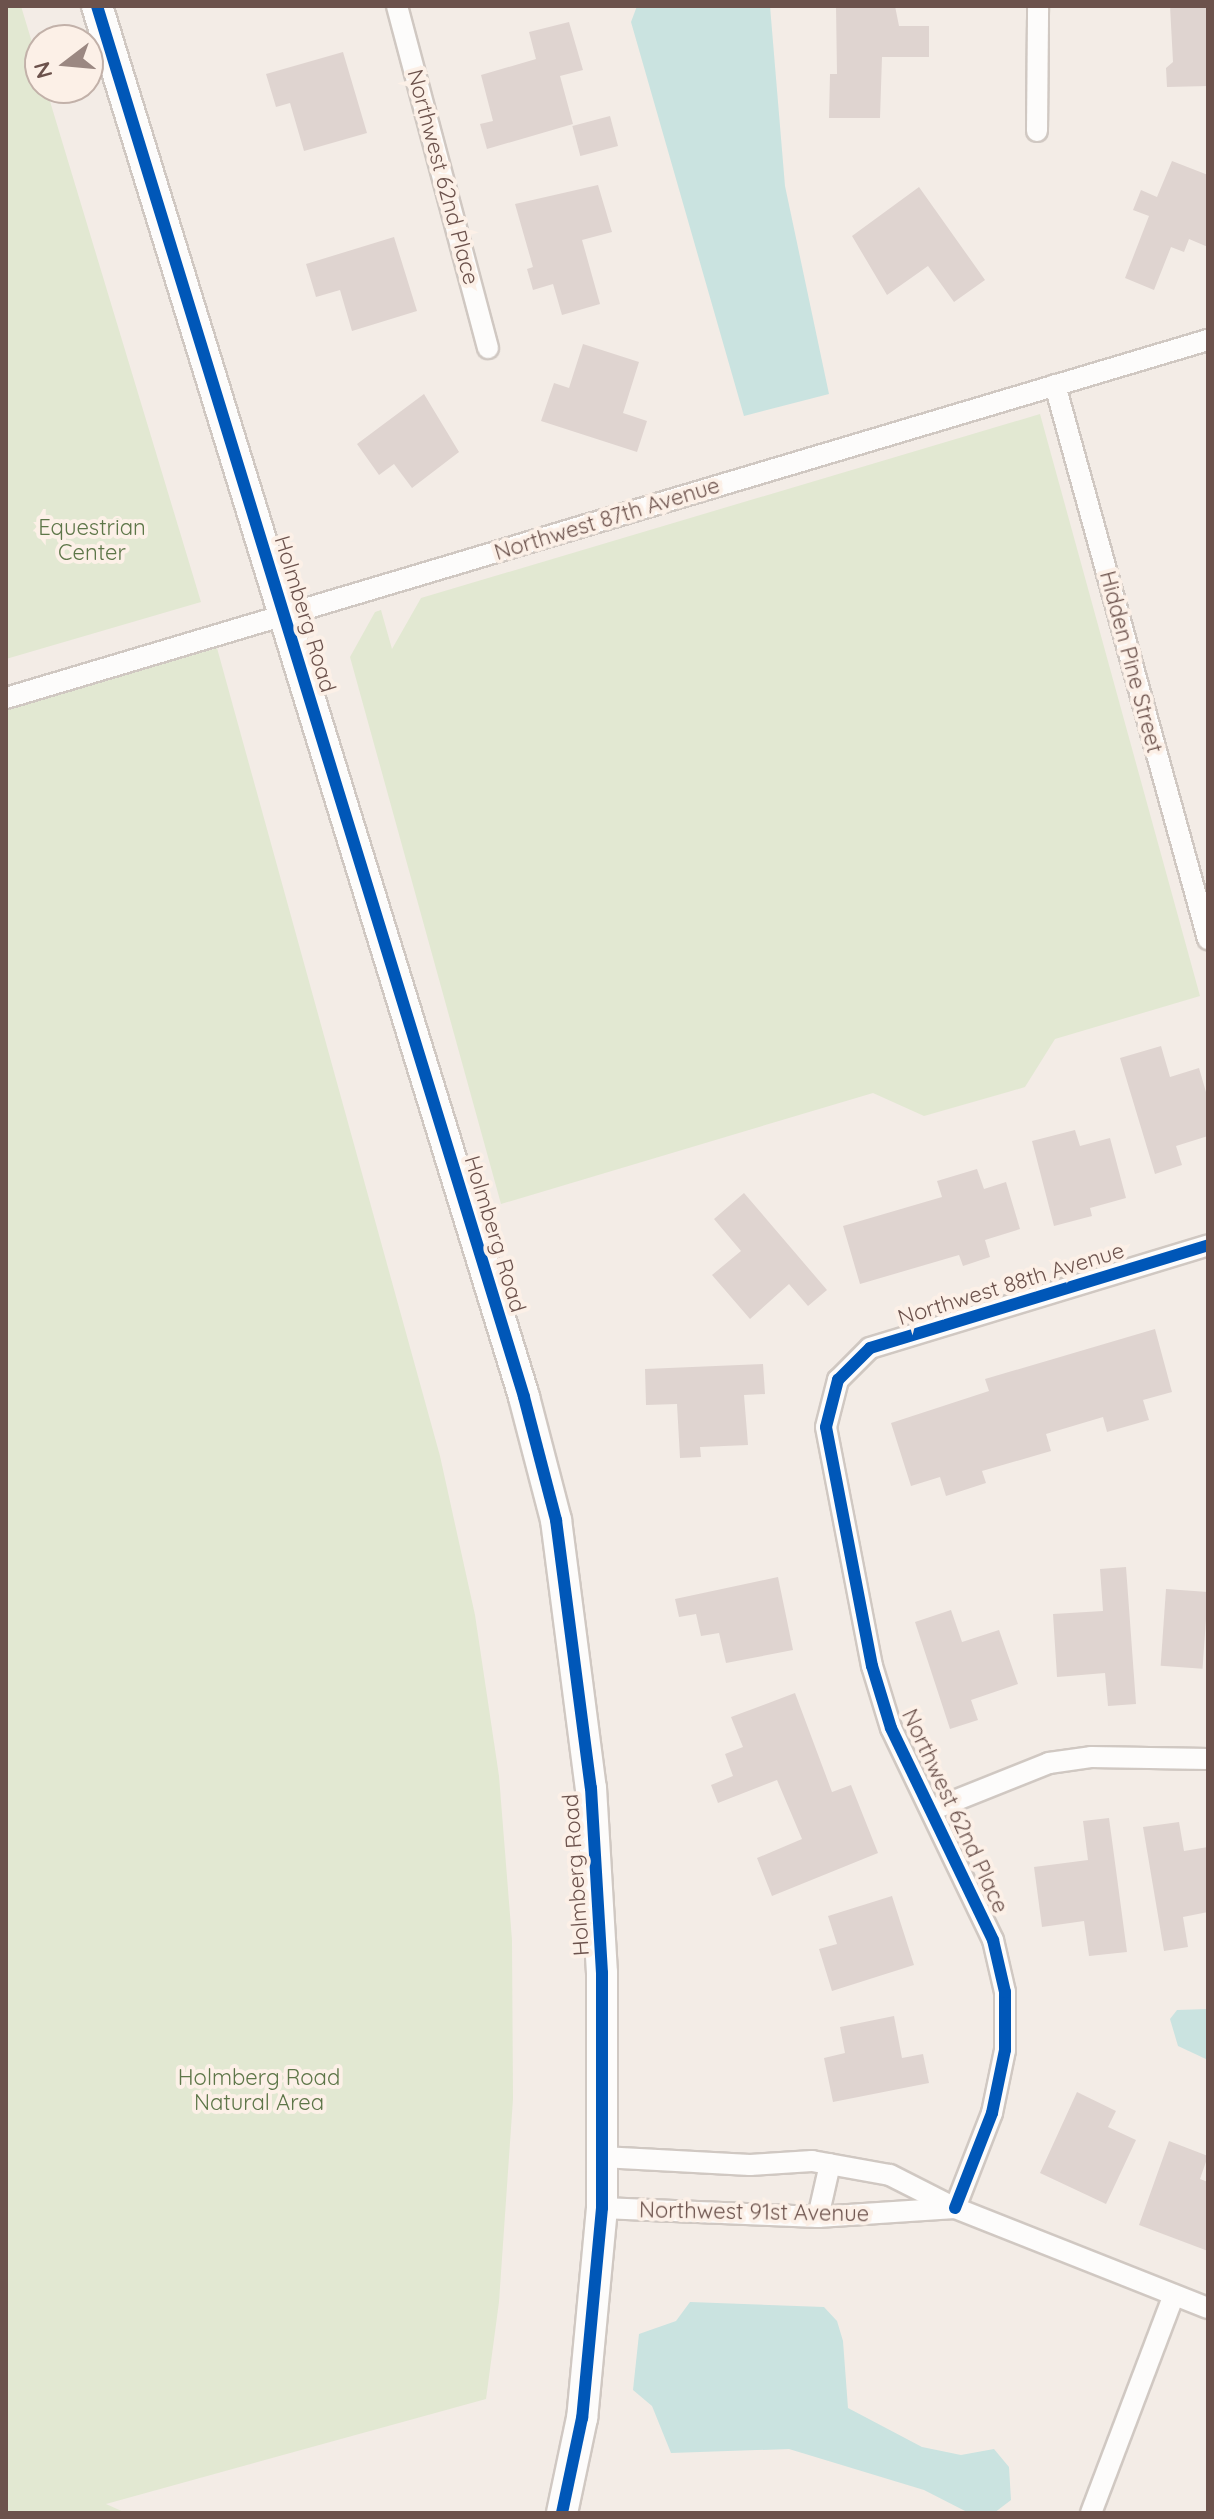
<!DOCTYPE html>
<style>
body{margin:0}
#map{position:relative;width:1214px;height:2519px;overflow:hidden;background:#f3ece6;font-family:Quicksand,sans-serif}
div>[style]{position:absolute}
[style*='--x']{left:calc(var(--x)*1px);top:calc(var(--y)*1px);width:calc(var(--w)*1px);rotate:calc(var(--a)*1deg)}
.green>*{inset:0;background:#e2e8d2}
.water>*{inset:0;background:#cae3e0}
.building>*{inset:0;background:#dfd4d0;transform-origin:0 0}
.roads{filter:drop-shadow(2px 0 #d0c8c2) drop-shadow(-2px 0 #d0c8c2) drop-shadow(0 2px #d0c8c2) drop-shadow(0 -2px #d0c8c2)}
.street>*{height:20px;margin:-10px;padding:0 10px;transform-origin:10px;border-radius:10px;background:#fdfcfb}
.secondary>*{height:30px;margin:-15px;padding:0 15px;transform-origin:15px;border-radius:15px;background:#fdfcfb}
.cycleway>*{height:12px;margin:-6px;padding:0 6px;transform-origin:6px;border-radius:6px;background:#0057b8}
span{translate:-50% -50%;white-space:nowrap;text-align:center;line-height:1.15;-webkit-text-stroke:8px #fcf0e7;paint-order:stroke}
.street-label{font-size:22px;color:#6c524c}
.park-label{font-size:22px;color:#5d7648}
.frame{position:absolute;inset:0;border:8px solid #6c524c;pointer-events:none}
.north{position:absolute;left:24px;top:24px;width:80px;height:80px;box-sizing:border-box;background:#fcf0e7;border:2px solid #c2b1a9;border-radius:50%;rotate:254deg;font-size:22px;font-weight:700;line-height:32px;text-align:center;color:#6c524c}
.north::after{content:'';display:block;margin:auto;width:28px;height:36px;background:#9b8882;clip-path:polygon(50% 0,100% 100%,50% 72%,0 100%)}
</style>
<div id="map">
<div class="green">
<div style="clip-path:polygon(6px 6px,21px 6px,40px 69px,40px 88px,46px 88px,201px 602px,6px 659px)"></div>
<div style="clip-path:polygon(1040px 414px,1200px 996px,1055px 1039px,1025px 1087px,1008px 1092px,924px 1116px,873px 1093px,501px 1204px,350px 657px,375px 612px,381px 610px,392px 649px,421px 598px)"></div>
<div style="clip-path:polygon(217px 648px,440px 1456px,475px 1615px,499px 1776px,512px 1940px,513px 2099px,499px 2302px,486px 2399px,106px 2504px,126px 2513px,6px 2513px,6px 710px)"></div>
</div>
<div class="water">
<div style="clip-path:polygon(637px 6px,770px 6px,785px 186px,829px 394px,744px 416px,631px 22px)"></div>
<div style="clip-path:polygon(1208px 2009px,1208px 2060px,1178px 2046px,1170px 2019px,1177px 2010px)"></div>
<div style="clip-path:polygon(690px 2302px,824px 2307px,837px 2321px,843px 2341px,848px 2408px,922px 2447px,961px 2455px,994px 2449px,1009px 2467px,1011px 2500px,994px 2513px,969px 2513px,924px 2490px,789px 2449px,671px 2453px,652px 2406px,633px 2390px,639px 2334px,676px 2321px)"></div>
</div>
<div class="building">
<div style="clip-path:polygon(836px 6px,895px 6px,899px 26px,929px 26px,929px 57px,882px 57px,880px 118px,829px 118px,830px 74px,837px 74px)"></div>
<div style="clip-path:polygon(1170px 6px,1208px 6px,1208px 86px,1167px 87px,1166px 68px,1173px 62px)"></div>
<div style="clip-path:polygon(569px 22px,583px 70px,560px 76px,573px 124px,487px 149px,480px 124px,493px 121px,481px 75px,536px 59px,529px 32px)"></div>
<div style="clip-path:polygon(343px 52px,367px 133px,304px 151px,290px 103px,276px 107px,266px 74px)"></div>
<div style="left:610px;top:116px;width:31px;height:39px;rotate:75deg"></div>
<div style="clip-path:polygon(1172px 161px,1208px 175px,1208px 247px,1189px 239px,1184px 252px,1171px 247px,1154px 290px,1125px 278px,1149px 216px,1133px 210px,1141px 190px,1157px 197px)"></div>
<div style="clip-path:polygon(598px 185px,612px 232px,582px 240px,600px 304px,562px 315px,553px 284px,533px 290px,527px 269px,533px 267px,515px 204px)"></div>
<div style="clip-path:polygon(919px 187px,985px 280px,954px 302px,928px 266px,887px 295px,852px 236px)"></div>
<div style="clip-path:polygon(394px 237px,417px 311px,352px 331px,340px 290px,316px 297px,306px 264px)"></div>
<div style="clip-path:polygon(583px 344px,639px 362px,623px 413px,647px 421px,637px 452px,541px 421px,554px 383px,569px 388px)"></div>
<div style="clip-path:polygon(424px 394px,459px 452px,412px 488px,394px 464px,379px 475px,357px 444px)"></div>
<div style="clip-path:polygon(1161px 1046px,1170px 1077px,1199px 1068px,1208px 1099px,1208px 1136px,1176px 1146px,1182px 1165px,1155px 1174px,1120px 1058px)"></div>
<div style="clip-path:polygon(1075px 1130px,1080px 1146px,1110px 1138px,1126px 1198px,1090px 1208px,1092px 1216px,1054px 1226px,1032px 1141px)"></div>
<div style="clip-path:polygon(977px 1169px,984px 1189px,1006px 1182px,1020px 1229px,985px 1240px,990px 1257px,963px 1266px,959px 1255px,860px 1284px,843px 1226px,942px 1197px,937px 1181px)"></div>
<div style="clip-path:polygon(744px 1193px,827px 1290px,808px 1306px,789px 1284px,750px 1319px,712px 1275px,741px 1251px,714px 1219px)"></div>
<div style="clip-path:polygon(1155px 1329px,1172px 1392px,1143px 1400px,1149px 1420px,1107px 1432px,1103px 1417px,1046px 1434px,1051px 1451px,982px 1471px,986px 1483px,946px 1496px,940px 1477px,911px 1486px,891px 1423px,989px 1391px,985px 1379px)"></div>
<div style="clip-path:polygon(763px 1364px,765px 1394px,744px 1395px,748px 1445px,700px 1447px,701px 1457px,680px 1458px,677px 1404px,646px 1405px,645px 1369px)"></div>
<div style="clip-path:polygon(1126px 1567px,1136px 1704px,1108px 1706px,1105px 1673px,1057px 1677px,1053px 1614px,1103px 1611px,1100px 1569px)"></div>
<div style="clip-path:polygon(778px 1577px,793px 1650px,726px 1663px,719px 1633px,701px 1636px,696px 1614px,679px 1617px,675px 1599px)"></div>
<div style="left:1166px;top:1589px;width:42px;height:77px;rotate:4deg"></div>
<div style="clip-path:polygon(951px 1610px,962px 1642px,999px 1630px,1018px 1684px,971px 1700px,978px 1720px,950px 1729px,915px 1622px)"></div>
<div style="clip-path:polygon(795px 1693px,832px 1792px,851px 1785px,878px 1853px,772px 1896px,757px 1858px,802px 1839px,777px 1780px,718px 1803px,711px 1785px,733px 1776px,725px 1754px,743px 1747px,731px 1717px)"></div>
<div style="clip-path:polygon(1109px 1818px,1127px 1952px,1089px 1956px,1084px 1921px,1042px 1927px,1034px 1867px,1088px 1860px,1083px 1821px)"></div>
<div style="clip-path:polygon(1179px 1822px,1184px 1851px,1208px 1847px,1208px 1912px,1183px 1917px,1188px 1947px,1164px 1951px,1143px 1827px)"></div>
<div style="clip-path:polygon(892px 1896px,914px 1965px,832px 1991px,819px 1949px,837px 1944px,828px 1916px)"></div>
<div style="clip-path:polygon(894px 2016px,902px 2058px,923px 2054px,929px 2083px,833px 2102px,824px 2058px,845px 2053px,840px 2027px)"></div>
<div style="clip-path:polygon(1077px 2092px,1116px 2111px,1108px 2127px,1136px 2140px,1106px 2204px,1040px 2173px)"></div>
<div style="clip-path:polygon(1169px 2141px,1208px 2156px,1200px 2179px,1208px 2182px,1208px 2251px,1139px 2225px)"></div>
</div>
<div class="roads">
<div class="street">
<div style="--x:397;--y:6;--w:354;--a:75.1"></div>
<div style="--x:1037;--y:131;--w:125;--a:-89.5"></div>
<div style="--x:1055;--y:385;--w:575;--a:74.56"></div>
<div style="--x:6;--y:698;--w:1254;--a:-16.59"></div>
<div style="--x:934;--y:1809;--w:124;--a:-21.8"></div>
<div style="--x:1049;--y:1763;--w:42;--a:-8.1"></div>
<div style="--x:1091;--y:1757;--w:117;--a:1"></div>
<div style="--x:602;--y:2157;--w:148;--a:3.1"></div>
<div style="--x:750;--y:2165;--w:62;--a:-3.7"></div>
<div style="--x:812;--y:2161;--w:79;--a:10.2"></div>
<div style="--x:890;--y:2175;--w:73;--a:26.9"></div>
<div style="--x:955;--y:2208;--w:272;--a:21.6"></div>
<div style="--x:602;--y:2208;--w:216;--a:2.4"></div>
<div style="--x:818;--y:2217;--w:137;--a:-3.8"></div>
<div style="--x:955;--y:2208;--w:102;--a:-68.7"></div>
<div style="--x:992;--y:2113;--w:64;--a:-78.3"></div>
<div style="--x:1005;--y:2050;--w:58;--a:-90"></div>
<div style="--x:1005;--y:1992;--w:53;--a:-103"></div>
<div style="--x:993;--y:1940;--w:235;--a:-115.7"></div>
<div style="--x:891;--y:1728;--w:65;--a:-107"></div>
<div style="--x:872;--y:1666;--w:243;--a:-100.9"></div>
<div style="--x:826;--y:1427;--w:49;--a:-75.7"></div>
<div style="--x:838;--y:1380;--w:45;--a:-45"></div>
<div style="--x:870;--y:1348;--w:353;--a:-16.9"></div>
<div style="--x:818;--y:2217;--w:54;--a:-77.2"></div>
<div style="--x:1091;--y:2513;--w:233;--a:-69.2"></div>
</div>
<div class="secondary">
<div style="--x:97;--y:6;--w:1455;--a:72.93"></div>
<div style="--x:524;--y:1397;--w:127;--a:75.4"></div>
<div style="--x:556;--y:1520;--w:270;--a:82.6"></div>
<div style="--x:591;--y:1788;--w:185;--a:86.6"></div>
<div style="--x:602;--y:1973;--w:235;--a:90"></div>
<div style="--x:602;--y:2208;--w:211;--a:95.4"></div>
<div style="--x:582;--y:2418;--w:97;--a:101.9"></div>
</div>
</div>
<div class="cycleway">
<div style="--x:97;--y:6;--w:1455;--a:72.93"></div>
<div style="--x:524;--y:1397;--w:127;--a:75.4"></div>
<div style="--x:556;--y:1520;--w:270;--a:82.6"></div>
<div style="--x:591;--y:1788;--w:185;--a:86.6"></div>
<div style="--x:602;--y:1973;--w:235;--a:90"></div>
<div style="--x:602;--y:2208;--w:211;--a:95.4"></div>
<div style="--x:582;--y:2418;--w:97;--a:101.9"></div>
<div style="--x:955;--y:2208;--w:102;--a:-68.7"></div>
<div style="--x:992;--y:2113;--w:64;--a:-78.3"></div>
<div style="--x:1005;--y:2050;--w:58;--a:-90"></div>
<div style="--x:1005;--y:1992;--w:53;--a:-103"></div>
<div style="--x:993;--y:1940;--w:235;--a:-115.7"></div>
<div style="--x:891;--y:1728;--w:65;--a:-107"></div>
<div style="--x:872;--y:1666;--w:243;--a:-100.9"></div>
<div style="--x:826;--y:1427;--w:49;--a:-75.7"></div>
<div style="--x:838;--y:1380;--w:45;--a:-45"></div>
<div style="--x:870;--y:1348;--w:353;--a:-16.9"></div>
</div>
<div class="street-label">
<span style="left:443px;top:177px;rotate:75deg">Northwest 62nd Place</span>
<span style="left:607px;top:519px;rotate:-17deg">Northwest 87th Avenue</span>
<span style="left:305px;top:614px;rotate:73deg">Holmberg Road</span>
<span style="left:1131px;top:662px;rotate:75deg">Hidden Pine Street</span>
<span style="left:495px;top:1234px;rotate:73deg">Holmberg Road</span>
<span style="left:1011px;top:1284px;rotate:-17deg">Northwest 88th Avenue</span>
<span style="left:955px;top:1811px;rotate:65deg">Northwest 62nd Place</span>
<span style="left:576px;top:1875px;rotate:-94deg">Holmberg Road</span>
<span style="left:754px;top:2212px;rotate:1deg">Northwest 91st Avenue</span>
</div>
<div class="park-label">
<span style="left:92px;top:540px">Equestrian<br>Center</span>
<span style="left:259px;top:2090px">Holmberg Road<br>Natural Area</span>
</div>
<div class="frame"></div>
<div class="north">N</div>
</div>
